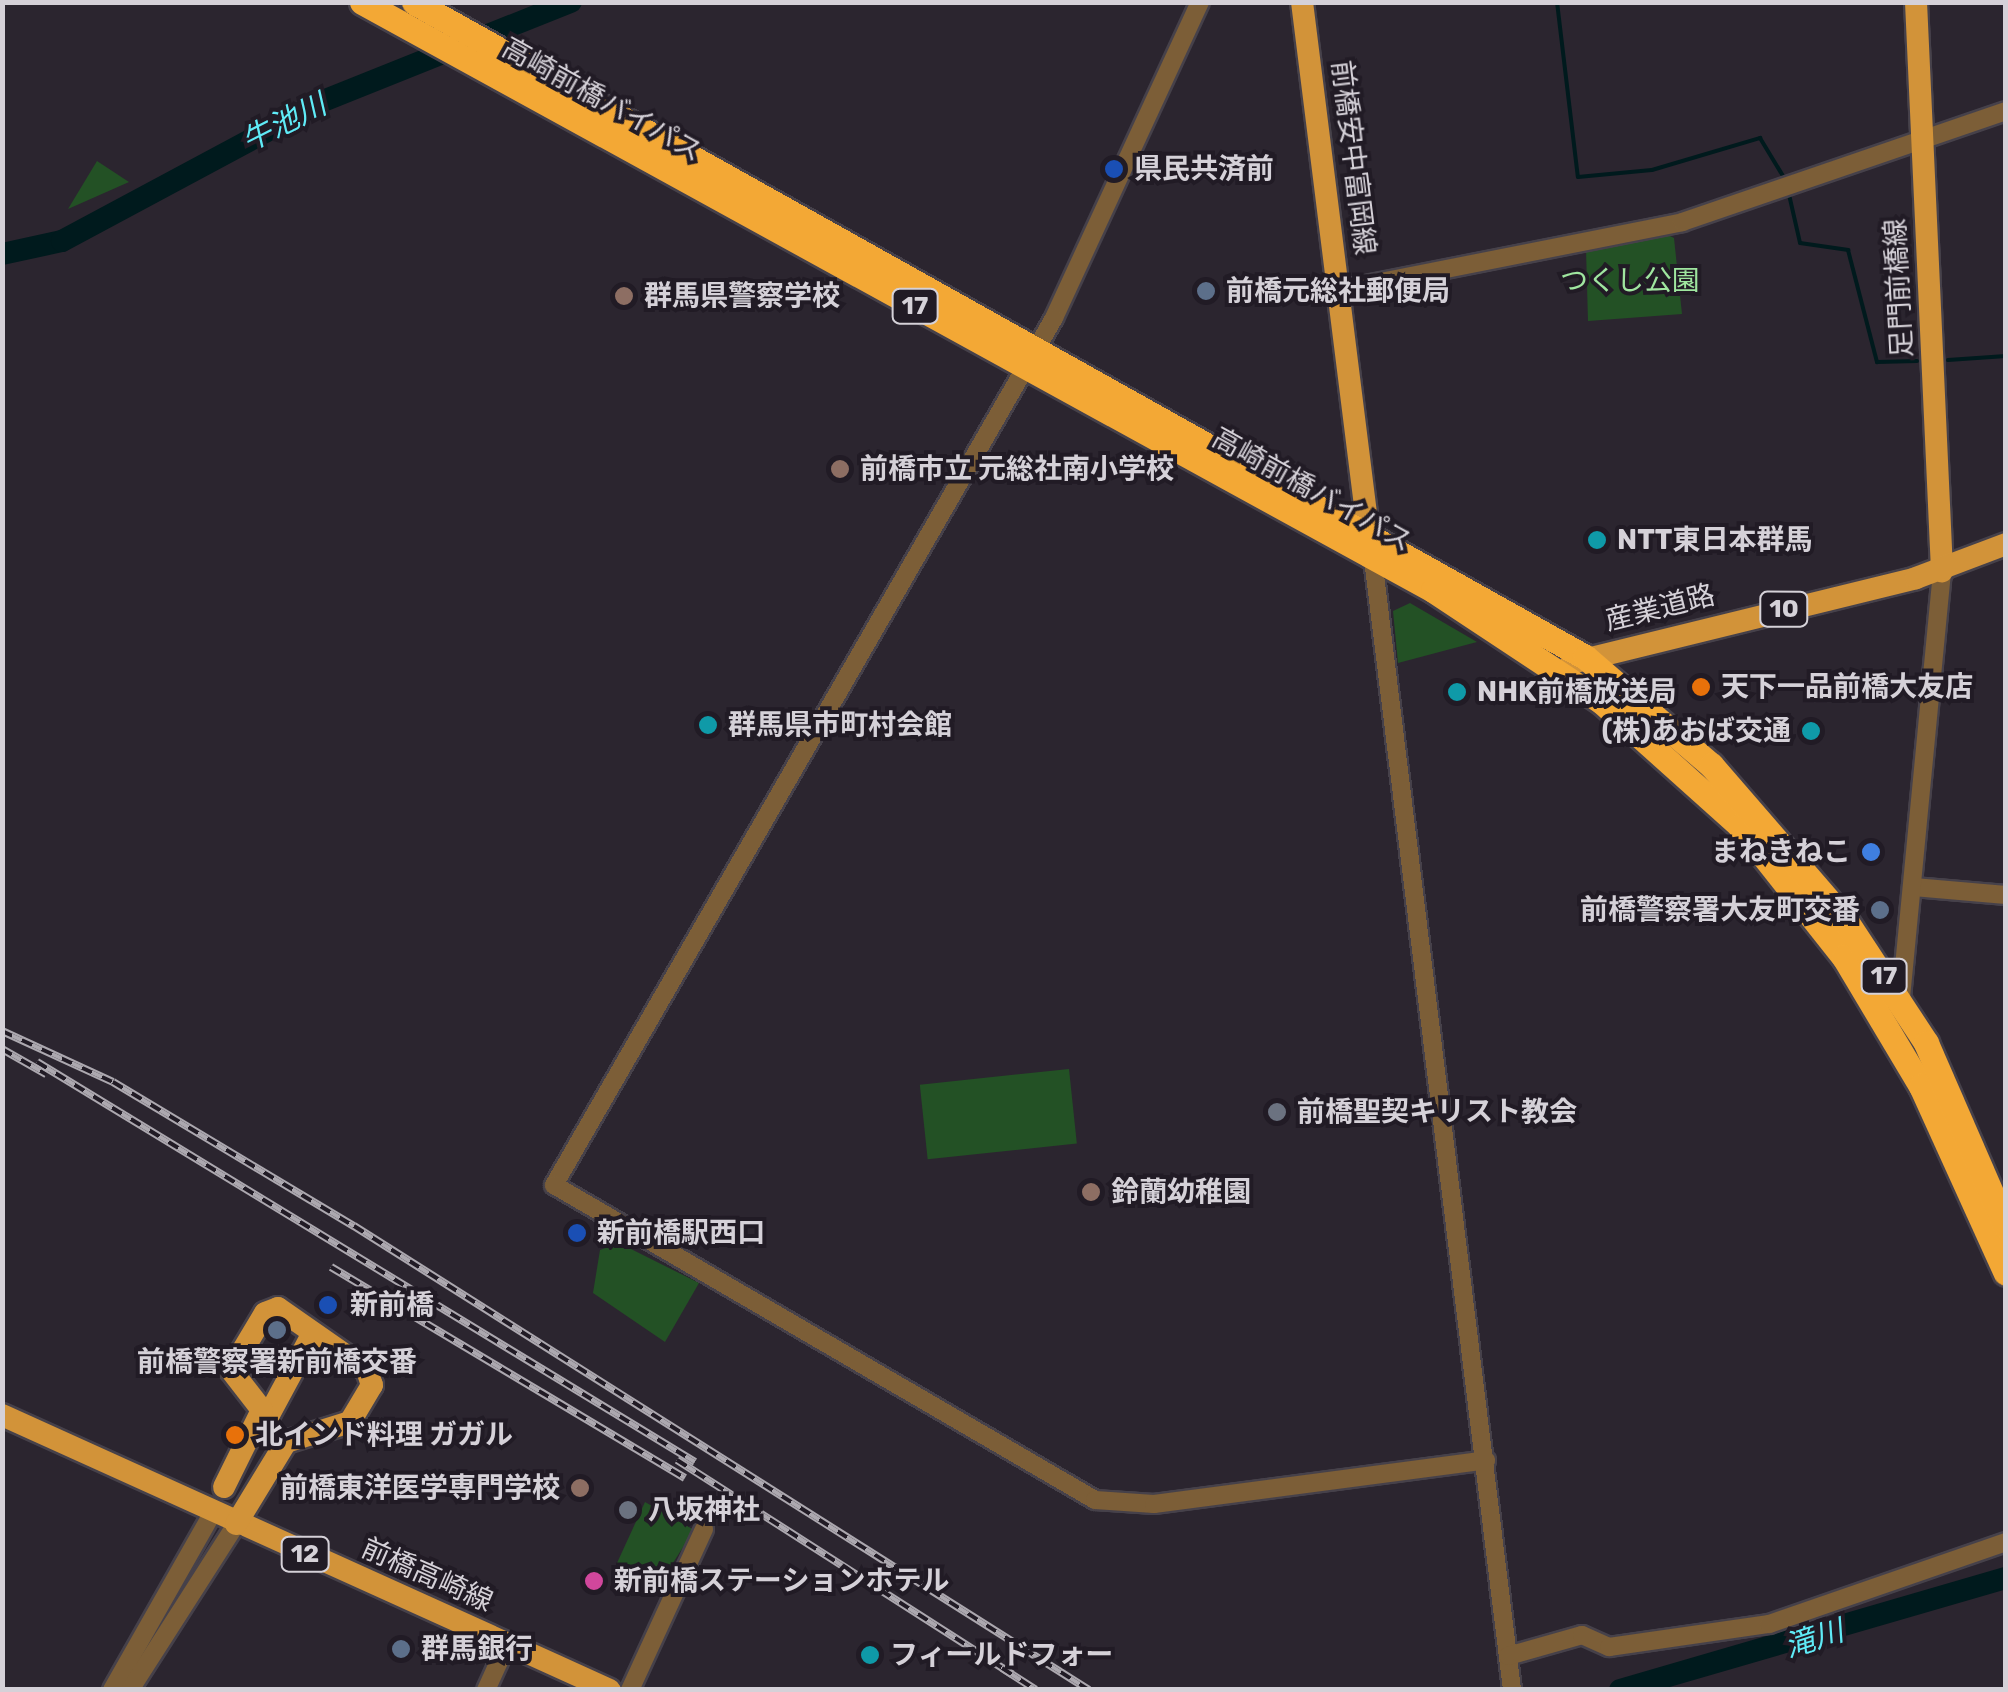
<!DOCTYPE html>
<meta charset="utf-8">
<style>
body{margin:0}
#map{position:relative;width:2008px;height:1692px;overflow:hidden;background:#2b252f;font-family:Rubik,"Noto Sans JP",sans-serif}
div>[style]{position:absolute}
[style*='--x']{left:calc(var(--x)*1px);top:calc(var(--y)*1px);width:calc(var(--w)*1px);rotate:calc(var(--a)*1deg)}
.green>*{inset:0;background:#235125;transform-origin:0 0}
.stream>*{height:4px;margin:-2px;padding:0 2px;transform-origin:2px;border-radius:2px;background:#001a1d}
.river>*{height:22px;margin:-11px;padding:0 11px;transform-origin:11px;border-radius:11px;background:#001a1d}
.roads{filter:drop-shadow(2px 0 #46414a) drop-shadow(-2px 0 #46414a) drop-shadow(0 2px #46414a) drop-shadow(0 -2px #46414a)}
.minor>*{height:18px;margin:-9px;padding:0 9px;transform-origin:9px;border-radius:9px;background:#7c5e37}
.major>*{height:22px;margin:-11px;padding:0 11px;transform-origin:11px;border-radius:11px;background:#d29339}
.highway>*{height:25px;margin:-12.5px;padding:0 12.5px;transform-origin:12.5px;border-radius:12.5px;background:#f3a835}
.rail>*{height:8px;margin-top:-4px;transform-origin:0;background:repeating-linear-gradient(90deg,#211b25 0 11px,#aca8af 0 22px);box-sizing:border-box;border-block:2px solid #aca8af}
.dots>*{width:28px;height:28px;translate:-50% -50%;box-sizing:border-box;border:5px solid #211b25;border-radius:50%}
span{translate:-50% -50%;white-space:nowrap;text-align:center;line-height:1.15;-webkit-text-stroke:8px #211b25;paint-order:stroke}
.shield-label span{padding:2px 8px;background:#211b25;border:2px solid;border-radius:8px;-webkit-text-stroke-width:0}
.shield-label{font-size:25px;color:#d5d1d8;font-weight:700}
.street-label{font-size:28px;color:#d5d1d8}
.poi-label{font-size:28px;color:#d5d1d8;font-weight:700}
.left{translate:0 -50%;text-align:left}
.right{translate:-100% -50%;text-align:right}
.park-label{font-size:28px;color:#9fe69f}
.water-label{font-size:30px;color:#5febf7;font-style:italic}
.frame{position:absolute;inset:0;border:5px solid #d5d1d8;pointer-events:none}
</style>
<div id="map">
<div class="green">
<div style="clip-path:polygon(97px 161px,129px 182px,68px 209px)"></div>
<div style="clip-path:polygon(1664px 233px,1674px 238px,1682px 314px,1588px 321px,1586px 249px)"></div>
<div style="clip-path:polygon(1410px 603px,1477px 642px,1398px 663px,1393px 611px)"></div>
<div style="left:1069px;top:1069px;width:75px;height:150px;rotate:84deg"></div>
<div style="clip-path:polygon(619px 1243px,699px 1283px,665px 1342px,593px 1293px,600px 1250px)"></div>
<div style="clip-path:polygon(645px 1502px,694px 1530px,657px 1588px,617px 1563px)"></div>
</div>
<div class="stream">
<div style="--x:1557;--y:2;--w:176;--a:83.2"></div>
<div style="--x:1578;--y:177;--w:74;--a:-5.4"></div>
<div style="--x:1652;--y:170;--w:113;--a:-16.5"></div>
<div style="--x:1760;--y:138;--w:50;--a:58.8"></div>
<div style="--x:1788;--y:190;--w:54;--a:77.2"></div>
<div style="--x:1800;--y:243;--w:49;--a:8.3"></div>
<div style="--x:1848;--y:250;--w:116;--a:75.5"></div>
<div style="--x:1877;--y:362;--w:40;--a:-1.4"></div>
<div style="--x:1948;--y:360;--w:58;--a:-3.9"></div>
</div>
<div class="river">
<div style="--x:2;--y:254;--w:61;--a:-12.2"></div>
<div style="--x:62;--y:241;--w:296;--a:-28.2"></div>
<div style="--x:323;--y:101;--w:267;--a:-21.8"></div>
<div style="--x:1620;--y:1690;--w:402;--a:-16.2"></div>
</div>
<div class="roads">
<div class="minor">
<div style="--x:1200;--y:2;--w:348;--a:114.8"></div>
<div style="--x:1054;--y:318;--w:1001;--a:119.97"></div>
<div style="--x:554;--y:1185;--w:626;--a:30.21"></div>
<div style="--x:1095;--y:1500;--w:59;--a:3.9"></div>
<div style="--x:1154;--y:1504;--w:335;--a:-7.5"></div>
<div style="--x:1340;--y:290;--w:349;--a:-11.2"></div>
<div style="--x:1682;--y:222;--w:342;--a:-18.9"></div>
<div style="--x:1373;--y:559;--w:1140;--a:82.99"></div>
<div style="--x:1914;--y:887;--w:92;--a:5"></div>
<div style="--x:1900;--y:1008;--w:439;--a:-84.5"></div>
<div style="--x:1508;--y:1656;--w:77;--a:-15.8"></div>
<div style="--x:1582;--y:1635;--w:30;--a:24"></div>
<div style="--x:1609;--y:1647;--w:162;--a:-8.2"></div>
<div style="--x:1769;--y:1624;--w:251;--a:-19.1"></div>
<div style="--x:112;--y:1690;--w:202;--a:-60.4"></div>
<div style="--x:130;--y:1690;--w:197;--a:-57.4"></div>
<div style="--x:486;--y:1690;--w:51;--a:-65.5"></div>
<div style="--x:630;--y:1690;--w:177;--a:-65.3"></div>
</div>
<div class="major">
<div style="--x:1302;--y:2;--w:548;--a:82.87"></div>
<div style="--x:1916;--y:2;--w:570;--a:87.38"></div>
<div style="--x:1571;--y:663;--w:355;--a:-13.8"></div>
<div style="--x:1916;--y:578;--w:96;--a:-20.7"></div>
<div style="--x:2;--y:1415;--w:667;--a:24.34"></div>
<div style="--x:264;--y:1424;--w:103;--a:-61.7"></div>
<div style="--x:224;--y:1487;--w:86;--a:-63.7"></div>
<div style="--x:262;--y:1410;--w:51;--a:-127.8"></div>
<div style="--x:231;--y:1370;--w:66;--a:-59.2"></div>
<div style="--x:265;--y:1313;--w:14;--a:-21"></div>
<div style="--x:278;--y:1308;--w:108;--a:34.9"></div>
<div style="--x:367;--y:1370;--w:16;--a:72"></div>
<div style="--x:372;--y:1385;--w:43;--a:120.7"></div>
<div style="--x:350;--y:1422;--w:67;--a:162.6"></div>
<div style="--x:286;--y:1442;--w:96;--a:121.4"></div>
</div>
<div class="highway">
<div style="--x:362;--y:2;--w:1222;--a:28.77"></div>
<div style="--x:1433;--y:590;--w:203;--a:33.5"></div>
<div style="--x:1602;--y:702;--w:186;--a:41.9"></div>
<div style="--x:1740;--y:826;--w:167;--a:51.6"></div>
<div style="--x:1844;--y:957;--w:150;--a:59.2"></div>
<div style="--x:1921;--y:1086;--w:205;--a:65.6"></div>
<div style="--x:414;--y:2;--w:1342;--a:29.22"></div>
<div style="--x:1585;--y:657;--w:166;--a:40.6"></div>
<div style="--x:1711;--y:765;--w:206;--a:49.1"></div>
<div style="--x:1846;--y:921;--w:146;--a:56.7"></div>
<div style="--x:1926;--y:1043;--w:201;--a:66.5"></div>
</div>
</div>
<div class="rail">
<div style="--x:2;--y:1031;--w:122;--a:24.7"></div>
<div style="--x:113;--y:1082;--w:281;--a:30.9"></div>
<div style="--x:354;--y:1226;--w:869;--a:32.26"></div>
<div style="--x:2;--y:1049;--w:51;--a:29.6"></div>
<div style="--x:37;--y:1062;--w:770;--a:31.3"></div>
<div style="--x:331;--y:1267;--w:412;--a:30.8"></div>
<div style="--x:677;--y:1460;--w:398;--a:32.6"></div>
<div style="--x:1002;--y:1668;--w:40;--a:32.9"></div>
</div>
<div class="dots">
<div style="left:1114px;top:169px;background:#1a4fb4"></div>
<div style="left:1206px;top:291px;background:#5c6f8a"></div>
<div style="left:624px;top:296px;background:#8d6e63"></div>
<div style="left:840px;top:469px;background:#8d6e63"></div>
<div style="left:1597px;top:540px;background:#0f9aa8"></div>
<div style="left:1701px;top:687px;background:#e8710a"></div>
<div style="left:1457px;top:692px;background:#0f9aa8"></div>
<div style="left:708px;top:725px;background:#0f9aa8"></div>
<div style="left:1811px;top:731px;background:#0f9aa8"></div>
<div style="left:1871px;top:852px;background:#3f7fe0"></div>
<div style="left:1880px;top:910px;background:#5c6f8a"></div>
<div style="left:1277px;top:1112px;background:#6b7280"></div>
<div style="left:1091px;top:1192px;background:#8d6e63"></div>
<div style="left:577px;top:1233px;background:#1a4fb4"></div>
<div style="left:328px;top:1305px;background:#1a4fb4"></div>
<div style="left:277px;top:1330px;background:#5c6f8a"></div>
<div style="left:235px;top:1435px;background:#e8710a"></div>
<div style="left:580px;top:1488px;background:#8d6e63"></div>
<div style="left:628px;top:1510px;background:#6b7280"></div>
<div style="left:594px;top:1581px;background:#d1479c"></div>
<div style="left:401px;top:1649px;background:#5c6f8a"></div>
<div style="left:870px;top:1655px;background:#0f9aa8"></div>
</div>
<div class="shield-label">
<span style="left:915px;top:306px">17</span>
<span style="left:1784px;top:609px">10</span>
<span style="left:1884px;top:976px">17</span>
<span style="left:305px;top:1554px">12</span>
</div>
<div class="street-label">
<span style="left:602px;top:100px;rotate:29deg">高崎前橋バイパス</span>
<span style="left:1353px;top:158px;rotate:83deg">前橋安中富岡線</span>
<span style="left:1899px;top:288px;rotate:-93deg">足門前橋線</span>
<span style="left:1312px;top:490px;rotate:29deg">高崎前橋バイパス</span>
<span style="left:1660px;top:608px;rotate:-14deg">産業道路</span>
<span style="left:427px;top:1575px;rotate:24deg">前橋高崎線</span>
</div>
<div class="poi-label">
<span class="left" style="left:1134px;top:169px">県民共済前</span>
<span class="left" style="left:1226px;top:291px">前橋元総社郵便局</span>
<span class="left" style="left:644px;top:296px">群馬県警察学校</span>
<span class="left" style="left:860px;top:469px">前橋市立 元総社南小学校</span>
<span class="left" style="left:1617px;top:540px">NTT東日本群馬</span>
<span class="left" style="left:1721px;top:687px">天下一品前橋大友店</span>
<span class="left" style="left:1477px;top:692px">NHK前橋放送局</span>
<span class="left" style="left:728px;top:725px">群馬県市町村会館</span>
<span class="right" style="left:1791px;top:731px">(株)あおば交通</span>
<span class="right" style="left:1851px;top:852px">まねきねこ</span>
<span class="right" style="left:1860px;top:910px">前橋警察署大友町交番</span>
<span class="left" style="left:1297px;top:1112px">前橋聖契キリスト教会</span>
<span class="left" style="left:1111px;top:1192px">鈴蘭幼稚園</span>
<span class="left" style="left:597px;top:1233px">新前橋駅西口</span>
<span class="left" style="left:350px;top:1305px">新前橋</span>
<span style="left:277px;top:1362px">前橋警察署新前橋交番</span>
<span class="left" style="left:255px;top:1435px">北インド料理 ガガル</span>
<span class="right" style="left:560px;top:1488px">前橋東洋医学専門学校</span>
<span class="left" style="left:648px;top:1510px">八坂神社</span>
<span class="left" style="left:614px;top:1581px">新前橋ステーションホテル</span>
<span class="left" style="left:421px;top:1649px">群馬銀行</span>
<span class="left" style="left:890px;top:1655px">フィールドフォー</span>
</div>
<div class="park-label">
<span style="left:1630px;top:281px">つくし公園</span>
</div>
<div class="water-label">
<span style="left:284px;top:123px;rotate:-27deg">牛池川</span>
<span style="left:1814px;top:1639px;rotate:-18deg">滝川</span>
</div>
<div class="frame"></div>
</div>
